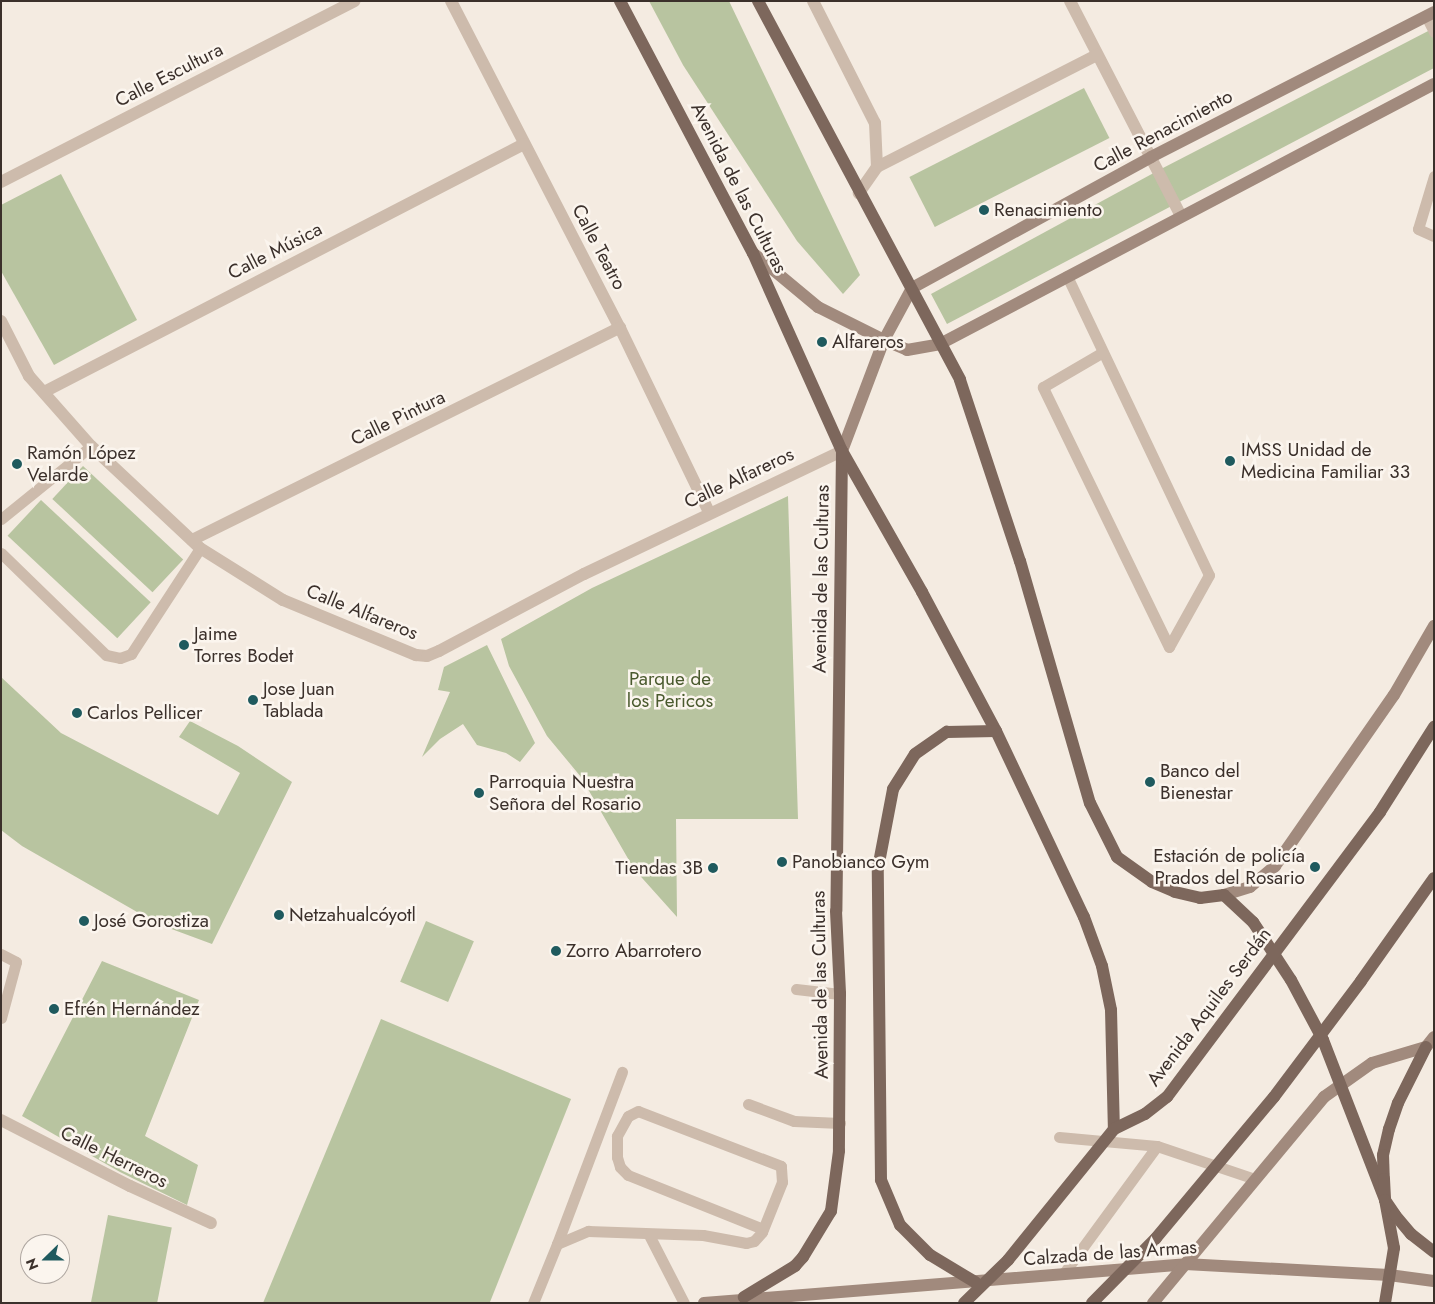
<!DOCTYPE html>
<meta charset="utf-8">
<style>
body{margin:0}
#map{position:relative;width:1435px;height:1304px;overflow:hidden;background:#f4ebe1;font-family:Jost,sans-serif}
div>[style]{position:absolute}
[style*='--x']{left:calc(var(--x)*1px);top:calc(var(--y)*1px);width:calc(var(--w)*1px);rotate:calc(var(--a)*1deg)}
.green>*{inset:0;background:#b8c4a0;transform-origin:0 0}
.lane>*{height:11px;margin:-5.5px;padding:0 5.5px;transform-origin:5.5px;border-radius:5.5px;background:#cdbbac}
.street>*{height:12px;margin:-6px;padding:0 6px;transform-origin:6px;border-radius:6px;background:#cdbbac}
.secondary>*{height:12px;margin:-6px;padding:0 6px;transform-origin:6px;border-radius:6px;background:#a18a7d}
.primary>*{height:12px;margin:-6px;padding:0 6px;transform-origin:6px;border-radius:6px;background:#7d675c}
.dots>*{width:14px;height:14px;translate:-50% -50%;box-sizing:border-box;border:2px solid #fbf5ee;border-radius:50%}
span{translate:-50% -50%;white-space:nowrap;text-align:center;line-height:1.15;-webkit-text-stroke:5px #fbf5ee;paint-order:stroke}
.street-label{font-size:19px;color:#3b302b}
.poi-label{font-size:19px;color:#3b302b}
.left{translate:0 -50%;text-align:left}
.right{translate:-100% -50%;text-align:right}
.park-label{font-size:19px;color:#4a5a2e}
.frame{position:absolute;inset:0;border:2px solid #3b302b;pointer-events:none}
.north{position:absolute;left:20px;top:1234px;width:50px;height:50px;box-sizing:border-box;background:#fbf5ee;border:1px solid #aea6a0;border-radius:50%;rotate:248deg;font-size:14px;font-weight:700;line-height:20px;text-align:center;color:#3b302b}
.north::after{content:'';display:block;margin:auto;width:18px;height:22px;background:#1f5a5e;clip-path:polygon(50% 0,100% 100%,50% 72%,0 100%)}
</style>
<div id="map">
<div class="green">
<div style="clip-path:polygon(649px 1px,729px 1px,860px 275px,843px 294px,797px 241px,683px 65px)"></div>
<div style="clip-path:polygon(1434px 28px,1434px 68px,947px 324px,931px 294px,1161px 169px)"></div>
<div style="left:1084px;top:88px;width:56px;height:196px;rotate:63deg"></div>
<div style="clip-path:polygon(61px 174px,137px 320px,54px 365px,1px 271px,1px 205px)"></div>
<div style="left:83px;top:466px;width:137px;height:45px;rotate:43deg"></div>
<div style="clip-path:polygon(788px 496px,798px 819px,676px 819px,677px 917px,634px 869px,581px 777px,547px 736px,509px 666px,501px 639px,592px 588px)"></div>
<div style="left:41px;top:500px;width:150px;height:49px;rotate:43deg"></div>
<div style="clip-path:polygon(487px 645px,535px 743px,520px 762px,506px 753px,477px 745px,463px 724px,440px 739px,422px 757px,450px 692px,438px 690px,444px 667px)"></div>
<div style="clip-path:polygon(1px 677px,61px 733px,218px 815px,240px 773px,179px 737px,190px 721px,238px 746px,292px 782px,212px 944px,158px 924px,22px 846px,1px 830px)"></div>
<div style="left:426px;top:921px;width:52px;height:66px;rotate:23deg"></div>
<div style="clip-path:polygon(102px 961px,199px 1000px,145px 1136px,198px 1165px,187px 1205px,120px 1172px,22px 1116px)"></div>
<div style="clip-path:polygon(381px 1019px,571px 1099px,490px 1302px,263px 1303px)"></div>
<div style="left:108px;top:1215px;width:65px;height:89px;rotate:11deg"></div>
</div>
<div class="lane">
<div style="--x:1426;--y:16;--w:18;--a:63"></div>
<div style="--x:1434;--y:176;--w:55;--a:106.8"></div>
<div style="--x:1418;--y:229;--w:17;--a:24"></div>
<div style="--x:1067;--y:276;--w:331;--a:64.6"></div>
<div style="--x:1209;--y:575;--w:82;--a:119.1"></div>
<div style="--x:1169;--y:647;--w:289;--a:-115.9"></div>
<div style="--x:1043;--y:387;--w:69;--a:-30.3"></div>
<div style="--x:1;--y:519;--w:116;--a:-39"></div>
<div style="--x:1;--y:553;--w:146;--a:44.2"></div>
<div style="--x:106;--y:655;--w:14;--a:12"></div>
<div style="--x:120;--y:658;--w:12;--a:-20"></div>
<div style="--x:131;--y:654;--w:126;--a:-56.9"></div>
<div style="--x:1;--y:954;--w:17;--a:28"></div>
<div style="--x:16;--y:962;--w:58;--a:105"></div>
<div style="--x:796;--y:989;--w:44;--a:6.5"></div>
<div style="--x:748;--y:1104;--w:49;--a:20.3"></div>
<div style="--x:794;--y:1121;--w:46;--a:2.5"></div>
<div style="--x:1059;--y:1137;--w:98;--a:5.2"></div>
<div style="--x:1157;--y:1146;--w:103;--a:18.6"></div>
<div style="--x:649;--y:1235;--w:76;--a:62.8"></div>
<div style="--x:557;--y:1244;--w:184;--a:-69.3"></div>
<div style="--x:1064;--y:1273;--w:157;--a:-53.8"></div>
<div style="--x:533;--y:1303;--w:64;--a:-67.9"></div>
<div style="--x:557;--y:1244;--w:34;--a:-23"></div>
<div style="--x:588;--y:1231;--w:115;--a:2"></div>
<div style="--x:703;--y:1235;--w:44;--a:10.5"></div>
<div style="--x:746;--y:1243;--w:8;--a:-14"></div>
<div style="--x:754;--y:1241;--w:12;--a:-48"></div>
<div style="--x:762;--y:1232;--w:54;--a:-68.2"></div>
<div style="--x:782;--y:1182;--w:16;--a:-94"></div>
<div style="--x:781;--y:1166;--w:153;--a:-159"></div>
<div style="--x:638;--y:1111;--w:11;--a:153"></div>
<div style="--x:628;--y:1116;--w:23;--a:119"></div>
<div style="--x:617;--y:1136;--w:21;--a:90"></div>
<div style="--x:617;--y:1157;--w:10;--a:73"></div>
<div style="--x:620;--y:1167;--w:11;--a:45"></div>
<div style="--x:628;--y:1175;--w:145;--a:21.8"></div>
</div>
<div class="street">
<div style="--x:451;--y:1;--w:368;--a:62.7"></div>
<div style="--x:620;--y:328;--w:204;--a:64.2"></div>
<div style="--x:813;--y:1;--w:137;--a:63.1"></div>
<div style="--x:875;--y:123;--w:44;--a:87.4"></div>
<div style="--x:877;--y:167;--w:32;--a:125"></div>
<div style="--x:1070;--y:1;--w:242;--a:62.7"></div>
<div style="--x:877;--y:167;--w:247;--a:-27"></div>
<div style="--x:1;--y:182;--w:397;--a:-27.1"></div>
<div style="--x:1;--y:321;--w:62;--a:63"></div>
<div style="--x:29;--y:376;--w:94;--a:48.5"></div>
<div style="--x:91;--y:446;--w:149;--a:43.1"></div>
<div style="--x:200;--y:548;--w:98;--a:32.1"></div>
<div style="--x:283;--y:600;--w:144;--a:22.5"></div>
<div style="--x:416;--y:655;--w:11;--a:5"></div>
<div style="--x:427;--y:656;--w:13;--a:-23"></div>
<div style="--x:439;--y:651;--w:164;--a:-28"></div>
<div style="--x:584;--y:574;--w:286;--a:-25.5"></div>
<div style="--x:44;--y:392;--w:540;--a:-27.32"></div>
<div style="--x:192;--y:540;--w:478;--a:-26.4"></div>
<div style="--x:1;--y:1120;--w:145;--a:27.1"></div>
<div style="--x:130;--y:1186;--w:89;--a:24.6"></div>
</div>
<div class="secondary">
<div style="--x:753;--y:253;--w:85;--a:39.7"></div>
<div style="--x:818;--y:307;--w:74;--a:26.6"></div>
<div style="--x:884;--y:340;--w:25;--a:23"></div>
<div style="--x:907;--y:350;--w:34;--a:-10"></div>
<div style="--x:940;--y:344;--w:558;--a:-27.76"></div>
<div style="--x:842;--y:451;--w:119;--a:-69.3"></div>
<div style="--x:884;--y:340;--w:59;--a:-61.7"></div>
<div style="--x:912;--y:288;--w:273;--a:-28.7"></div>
<div style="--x:1151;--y:157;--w:318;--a:-27.1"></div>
<div style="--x:1224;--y:895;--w:27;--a:-17"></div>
<div style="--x:1250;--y:887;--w:33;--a:-40"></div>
<div style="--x:1275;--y:866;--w:208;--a:-55.2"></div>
<div style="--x:1394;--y:695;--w:80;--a:-59.9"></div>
<div style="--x:704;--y:1303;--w:483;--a:-4.6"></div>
<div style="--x:1185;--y:1264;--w:204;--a:3.1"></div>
<div style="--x:1389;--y:1275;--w:45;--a:7.6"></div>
<div style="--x:1153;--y:1303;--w:268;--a:-50.3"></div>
<div style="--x:1324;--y:1097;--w:59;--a:-35.3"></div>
<div style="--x:1372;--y:1063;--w:56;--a:-16.5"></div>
<div style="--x:1426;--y:1047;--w:13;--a:-51"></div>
</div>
<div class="primary">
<div style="--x:620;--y:1;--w:285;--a:62.2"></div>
<div style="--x:753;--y:253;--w:217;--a:65.8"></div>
<div style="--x:842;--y:451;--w:460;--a:90.7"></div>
<div style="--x:836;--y:911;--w:83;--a:87.2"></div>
<div style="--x:840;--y:994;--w:157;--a:90.4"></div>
<div style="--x:839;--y:1151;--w:61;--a:97.6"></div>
<div style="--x:831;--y:1211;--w:54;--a:121.3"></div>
<div style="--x:803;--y:1257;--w:12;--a:132"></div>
<div style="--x:795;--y:1266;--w:60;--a:148.7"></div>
<div style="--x:758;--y:1;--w:429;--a:61.9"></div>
<div style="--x:960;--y:380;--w:191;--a:71.7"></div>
<div style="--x:1020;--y:561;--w:252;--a:73.9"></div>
<div style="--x:1090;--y:803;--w:60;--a:63.4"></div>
<div style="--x:1117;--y:857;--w:43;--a:35.5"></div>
<div style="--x:1152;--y:882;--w:25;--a:23"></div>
<div style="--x:1175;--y:892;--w:26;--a:13"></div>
<div style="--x:1200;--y:898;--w:24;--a:-7"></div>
<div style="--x:1224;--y:895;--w:40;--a:43"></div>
<div style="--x:1253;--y:922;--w:69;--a:56.8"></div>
<div style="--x:1291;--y:980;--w:68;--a:61.9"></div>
<div style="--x:1323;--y:1040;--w:172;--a:68.8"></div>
<div style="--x:1385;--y:1200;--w:49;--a:79.4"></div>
<div style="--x:1394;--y:1248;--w:56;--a:99.3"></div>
<div style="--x:842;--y:451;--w:162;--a:60.4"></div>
<div style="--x:922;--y:592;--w:157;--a:62"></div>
<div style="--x:996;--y:731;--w:206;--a:64.7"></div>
<div style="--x:1084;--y:917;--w:52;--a:69.8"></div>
<div style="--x:1102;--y:966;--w:45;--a:78.4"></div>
<div style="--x:1111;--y:1010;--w:119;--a:88.6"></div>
<div style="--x:1426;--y:1047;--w:63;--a:116.6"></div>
<div style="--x:1398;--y:1103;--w:28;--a:109"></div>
<div style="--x:1389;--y:1129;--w:27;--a:103"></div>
<div style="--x:1383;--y:1155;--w:24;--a:88"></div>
<div style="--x:1384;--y:1179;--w:21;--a:87"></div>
<div style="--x:1385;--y:1200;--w:18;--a:56"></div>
<div style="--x:1395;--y:1215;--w:25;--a:50"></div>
<div style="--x:1411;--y:1234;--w:29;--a:38"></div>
<div style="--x:975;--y:1282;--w:52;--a:-149"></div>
<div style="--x:930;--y:1255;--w:42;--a:-135"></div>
<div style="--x:900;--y:1225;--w:49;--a:-112.9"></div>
<div style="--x:881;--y:1180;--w:312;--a:-90.6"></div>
<div style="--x:878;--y:868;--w:80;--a:-79.2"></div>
<div style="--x:893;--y:789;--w:41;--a:-57.8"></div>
<div style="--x:915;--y:754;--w:39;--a:-35"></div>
<div style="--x:947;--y:732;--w:49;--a:-1.2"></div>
<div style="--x:964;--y:1303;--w:62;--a:-44.3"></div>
<div style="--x:1008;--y:1260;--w:169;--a:-51"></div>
<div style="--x:1114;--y:1129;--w:34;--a:-26"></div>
<div style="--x:1145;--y:1114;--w:28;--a:-38"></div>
<div style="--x:1167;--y:1097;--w:356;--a:-53.2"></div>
<div style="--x:1380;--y:812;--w:101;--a:-57.6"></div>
<div style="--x:1092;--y:1303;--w:91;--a:-45.4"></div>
<div style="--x:1156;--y:1238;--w:184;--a:-50.1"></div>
<div style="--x:1274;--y:1097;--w:145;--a:-53.1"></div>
<div style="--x:1361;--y:981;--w:126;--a:-54.7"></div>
</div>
<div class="dots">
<div style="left:984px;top:210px;background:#1f5a5e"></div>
<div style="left:822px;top:342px;background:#1f5a5e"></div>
<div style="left:1230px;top:461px;background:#1f5a5e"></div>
<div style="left:17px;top:464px;background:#1f5a5e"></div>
<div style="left:184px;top:645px;background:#1f5a5e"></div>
<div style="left:253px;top:700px;background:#1f5a5e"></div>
<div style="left:77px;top:713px;background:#1f5a5e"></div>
<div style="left:1150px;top:782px;background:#1f5a5e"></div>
<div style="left:479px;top:793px;background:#1f5a5e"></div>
<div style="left:782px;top:862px;background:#1f5a5e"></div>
<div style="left:1315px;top:867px;background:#1f5a5e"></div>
<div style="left:713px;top:868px;background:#1f5a5e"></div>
<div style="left:279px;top:915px;background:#1f5a5e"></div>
<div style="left:84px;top:921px;background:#1f5a5e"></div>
<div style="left:556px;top:951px;background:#1f5a5e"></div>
<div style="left:54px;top:1009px;background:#1f5a5e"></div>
</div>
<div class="street-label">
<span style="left:169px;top:75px;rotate:-27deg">Calle Escultura</span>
<span style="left:1163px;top:131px;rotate:-28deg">Calle Renacimiento</span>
<span style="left:739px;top:188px;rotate:63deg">Avenida de las Culturas</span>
<span style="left:599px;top:247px;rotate:62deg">Calle Teatro</span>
<span style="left:275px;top:251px;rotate:-27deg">Calle Música</span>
<span style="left:398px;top:418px;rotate:-26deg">Calle Pintura</span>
<span style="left:739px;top:478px;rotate:-25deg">Calle Alfareros</span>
<span style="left:821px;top:579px;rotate:-89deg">Avenida de las Culturas</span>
<span style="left:362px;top:612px;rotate:22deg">Calle Alfareros</span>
<span style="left:820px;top:985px;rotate:-91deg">Avenida de las Culturas</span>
<span style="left:1209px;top:1007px;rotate:-53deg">Avenida Aquiles Serdán</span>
<span style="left:114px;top:1157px;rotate:26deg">Calle Herreros</span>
<span style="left:1110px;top:1253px;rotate:-4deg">Calzada de las Armas</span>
</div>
<div class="poi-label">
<span class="left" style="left:994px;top:210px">Renacimiento</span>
<span class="left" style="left:832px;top:342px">Alfareros</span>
<span class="left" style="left:1241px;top:461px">IMSS Unidad de<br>Medicina Familiar 33</span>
<span class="left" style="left:27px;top:464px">Ramón López<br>Velarde</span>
<span class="left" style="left:194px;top:645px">Jaime<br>Torres Bodet</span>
<span class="left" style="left:263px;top:700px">Jose Juan<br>Tablada</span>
<span class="left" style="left:87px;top:713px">Carlos Pellicer</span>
<span class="left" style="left:1160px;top:782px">Banco del<br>Bienestar</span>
<span class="left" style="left:489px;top:793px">Parroquia Nuestra<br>Señora del Rosario</span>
<span class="right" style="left:1305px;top:867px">Estación de policía<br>Prados del Rosario</span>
<span class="left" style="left:792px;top:862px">Panobianco Gym</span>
<span class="right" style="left:703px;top:868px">Tiendas 3B</span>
<span class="left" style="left:289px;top:915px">Netzahualcóyotl</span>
<span class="left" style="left:94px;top:921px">José Gorostiza</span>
<span class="left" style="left:566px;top:951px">Zorro Abarrotero</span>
<span class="left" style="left:64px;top:1009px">Efrén Hernández</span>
</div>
<div class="park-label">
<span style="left:670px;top:690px">Parque de<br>los Pericos</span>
</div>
<div class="frame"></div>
<div class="north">N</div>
</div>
